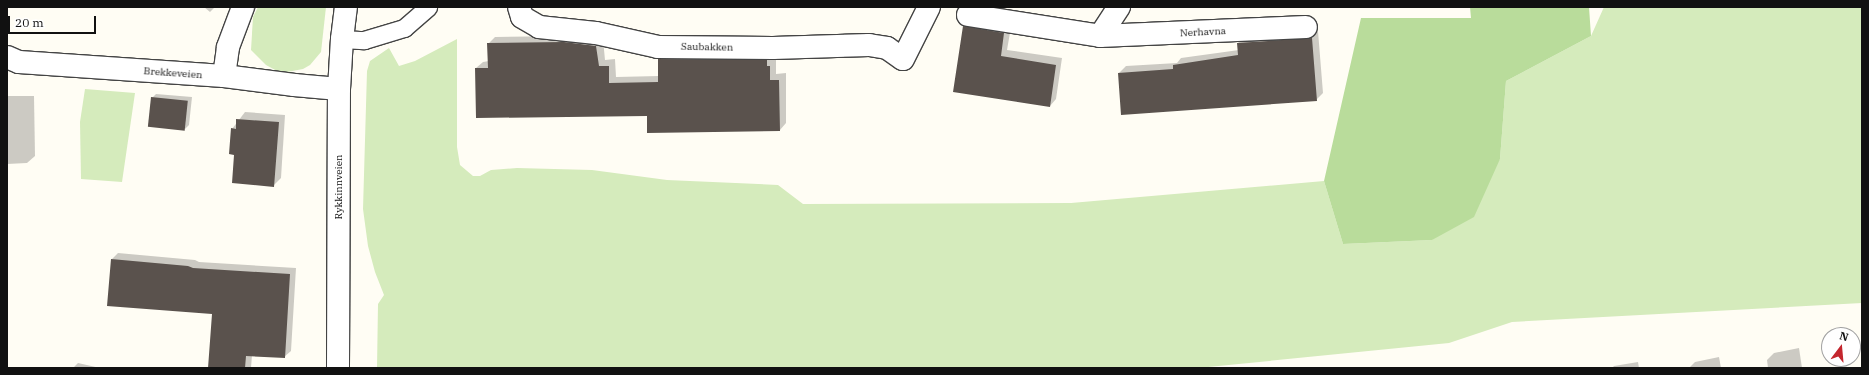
<!DOCTYPE html>
<style>
body{margin:0}
#map{position:relative;width:1869px;height:375px;overflow:hidden;background:#fffdf4;font-family:"IBM Plex Serif",serif}
div>[style]{position:absolute}
[style*='--x']{left:calc(var(--x)*1px);top:calc(var(--y)*1px);width:calc(var(--w)*1px);rotate:calc(var(--a)*1deg)}
.green>*{inset:0;background:#d5ebbc}
.forest>*{inset:0;background:#b9dc9b}
.shadow>*{inset:0;background:#0003}
.building>*{inset:0;background:#5a524d;transform-origin:0 0}
.roads{filter:drop-shadow(1px 0 #444) drop-shadow(-1px 0 #444) drop-shadow(0 1px #444) drop-shadow(0 -1px #444)}
.service>*{height:17px;margin:-8.5px;padding:0 8.5px;transform-origin:8.5px;border-radius:8.5px;background:#fff}
.minor>*{height:22px;margin:-11px;padding:0 11px;transform-origin:11px;border-radius:11px;background:#fff}
.tertiary>*{height:22px;margin:-11px;padding:0 11px;transform-origin:11px;border-radius:11px;background:#fff}
span{translate:-50% -50%;white-space:nowrap;text-align:center;line-height:1.15;-webkit-text-stroke:4px #fff;paint-order:stroke}
.street-label{font-size:10px;color:#111}
.frame{position:absolute;inset:0;border:8px solid #111;pointer-events:none}
.north{position:absolute;left:1821px;top:327px;width:40px;height:40px;box-sizing:border-box;background:#fff;border:1px solid #a0a0a0;border-radius:50%;rotate:16deg;font-size:11px;font-weight:700;line-height:16px;text-align:center;color:#111}
.north::after{content:'';display:block;margin:auto;width:14px;height:18px;background:#c4262e;clip-path:polygon(50% 0,100% 100%,50% 72%,0 100%)}
.scale{position:absolute;left:8px;top:16px;width:88px;height:18px;box-sizing:border-box;border:2px solid #111;border-top:0;padding-left:5px;font-size:12px;line-height:14px;white-space:nowrap;color:#111;-webkit-text-stroke:3px #fff;paint-order:stroke}
</style>
<div id="map">
<div class="green">
<div style="clip-path:polygon(258px 7px,326px 7px,321px 52px,310px 65px,303px 69px,287px 72px,277px 71px,266px 65px,251px 50px,253px 17px)"></div>
<div style="clip-path:polygon(1604px 7px,1862px 7px,1862px 303px,1512px 322px,1449px 343px,1198px 368px,377px 368px,378px 304px,384px 295px,375px 272px,368px 246px,363px 209px,367px 71px,370px 61px,389px 48px,399px 66px,415px 61px,457px 39px,457px 147px,460px 165px,473px 176px,480px 176px,491px 170px,517px 168px,592px 170px,667px 180px,778px 185px,803px 204px,1071px 203px,1324px 181px,1343px 244px,1432px 240px,1500px 159px,1506px 81px,1591px 36px)"></div>
<div style="clip-path:polygon(85px 89px,135px 93px,122px 182px,81px 179px,80px 122px)"></div>
</div>
<div class="forest">
<div style="clip-path:polygon(1470px 7px,1589px 7px,1591px 36px,1506px 81px,1500px 159px,1474px 217px,1432px 240px,1343px 244px,1324px 181px,1361px 18px,1471px 18px)"></div>
</div>
<div class="shadow">
<div style="clip-path:polygon(204px 7px,215px 7px,210px 12px)"></div>
<div style="clip-path:polygon(971px 20px,1011px 27px,1007px 50px,1062px 58px,1056px 99px,1050px 106px,964px 27px)"></div>
<div style="clip-path:polygon(1318px 31px,1323px 93px,1316px 100px,1119px 73px,1126px 66px,1177px 63px,1181px 58px,1239px 50px,1238px 43px,1245px 36px)"></div>
<div style="clip-path:polygon(571px 36px,603px 39px,605px 60px,615px 59px,616px 77px,659px 76px,659px 60px,665px 53px,773px 54px,773px 60px,776px 59px,776px 74px,786px 73px,786px 123px,780px 130px,648px 115px,476px 68px,483px 62px,489px 61px,488px 44px,495px 37px)"></div>
<div style="clip-path:polygon(156px 94px,192px 97px,189px 125px,185px 129px,152px 98px)"></div>
<div style="clip-path:polygon(7px 96px,34px 96px,35px 156px,27px 163px,7px 164px)"></div>
<div style="clip-path:polygon(245px 112px,285px 115px,281px 178px,273px 186px,235px 154px,232px 129px)"></div>
<div style="clip-path:polygon(118px 253px,195px 260px,199px 262px,296px 268px,291px 351px,284px 357px,252px 355px,251px 368px,209px 368px,213px 313px,112px 259px)"></div>
<div style="clip-path:polygon(1799px 348px,1802px 368px,1768px 368px,1767px 360px,1774px 353px)"></div>
<div style="clip-path:polygon(1719px 357px,1721px 368px,1689px 368px,1695px 362px)"></div>
<div style="clip-path:polygon(1638px 362px,1639px 368px,1612px 368px,1614px 366px)"></div>
<div style="clip-path:polygon(78px 363px,100px 368px,73px 368px)"></div>
</div>
<div class="building">
<div style="clip-path:polygon(963px 26px,1004px 33px,1001px 56px,1056px 65px,1050px 107px,953px 92px)"></div>
<div style="clip-path:polygon(1312px 38px,1317px 101px,1121px 115px,1118px 73px,1173px 69px,1173px 65px,1238px 55px,1237px 43px)"></div>
<div style="clip-path:polygon(564px 42px,596px 46px,599px 66px,609px 66px,609px 83px,658px 82px,658px 59px,767px 60px,767px 66px,770px 66px,770px 80px,779px 80px,780px 131px,647px 133px,647px 116px,476px 118px,475px 68px,488px 68px,487px 43px)"></div>
<div style="left:151px;top:97px;width:37px;height:30px;rotate:6deg"></div>
<div style="clip-path:polygon(236px 119px,279px 122px,274px 187px,232px 183px,234px 155px,229px 154px,231px 128px,236px 129px)"></div>
<div style="clip-path:polygon(111px 259px,188px 266px,193px 268px,290px 274px,285px 358px,246px 356px,245px 368px,208px 368px,212px 314px,107px 306px)"></div>
</div>
<div class="roads">
<div class="service">
<div style="--x:342;--y:39;--w:22;--a:3"></div>
<div style="--x:364;--y:40;--w:42;--a:-16.7"></div>
<div style="--x:404;--y:28;--w:32;--a:-41"></div>
</div>
<div class="minor">
<div style="--x:519;--y:7;--w:10;--a:73"></div>
<div style="--x:522;--y:17;--w:20;--a:30"></div>
<div style="--x:539;--y:27;--w:57;--a:6"></div>
<div style="--x:596;--y:33;--w:64;--a:12.7"></div>
<div style="--x:658;--y:47;--w:115;--a:0.5"></div>
<div style="--x:773;--y:48;--w:96;--a:-1.8"></div>
<div style="--x:869;--y:45;--w:18;--a:9"></div>
<div style="--x:887;--y:48;--w:19;--a:35"></div>
<div style="--x:903;--y:59;--w:58;--a:-63.4"></div>
<div style="--x:968;--y:15;--w:134;--a:9"></div>
<div style="--x:1100;--y:36;--w:206;--a:-2.5"></div>
<div style="--x:1100;--y:36;--w:35;--a:-57"></div>
<div style="--x:7;--y:57;--w:13;--a:23"></div>
<div style="--x:19;--y:62;--w:205;--a:3.9"></div>
<div style="--x:224;--y:76;--w:71;--a:7.3"></div>
<div style="--x:294;--y:85;--w:45;--a:5.1"></div>
<div style="--x:224;--y:76;--w:29;--a:-82"></div>
<div style="--x:228;--y:47;--w:43;--a:-69.4"></div>
</div>
<div class="tertiary">
<div style="--x:338;--y:368;--w:279;--a:-89.8"></div>
<div style="--x:339;--y:89;--w:50;--a:-86.6"></div>
<div style="--x:342;--y:39;--w:32;--a:-83"></div>
</div>
</div>
<div class="street-label">
<span style="left:1203px;top:32px;rotate:-3deg">Nerhavna</span>
<span style="left:707px;top:47px;rotate:1deg">Saubakken</span>
<span style="left:173px;top:73px;rotate:4deg">Brekkeveien</span>
<span style="left:339px;top:187px;rotate:-90deg">Rykkinnveien</span>
</div>
<div class="frame"></div>
<div class="north">N</div>
<div class="scale">20 m</div>
</div>
